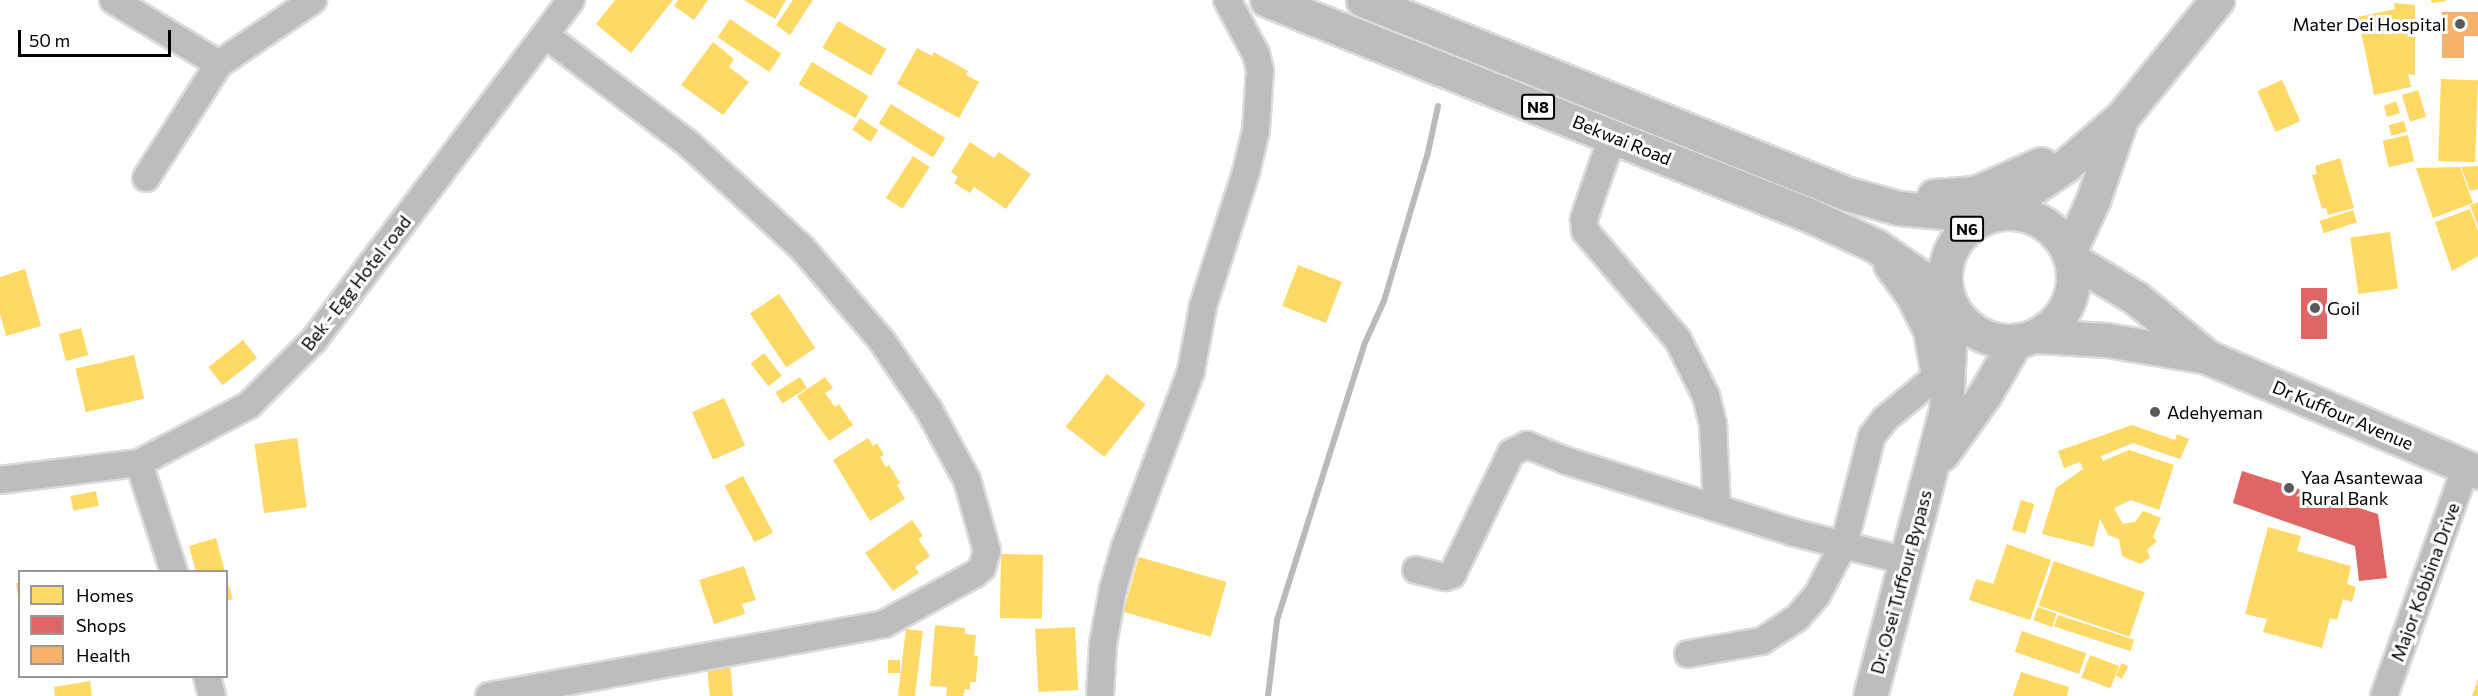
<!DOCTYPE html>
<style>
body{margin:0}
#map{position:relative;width:2478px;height:696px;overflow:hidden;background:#fff;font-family:Commissioner,sans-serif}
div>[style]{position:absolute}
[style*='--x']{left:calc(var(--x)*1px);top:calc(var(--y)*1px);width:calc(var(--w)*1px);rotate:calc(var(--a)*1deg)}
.homes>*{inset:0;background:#ffd966;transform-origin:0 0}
.shops>*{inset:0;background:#e06666;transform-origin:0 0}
.health>*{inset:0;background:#f6b26b}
.stream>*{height:6px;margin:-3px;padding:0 3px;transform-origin:3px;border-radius:3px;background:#bababa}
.roads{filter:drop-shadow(2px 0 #dbdbdb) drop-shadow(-2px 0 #dbdbdb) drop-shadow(0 2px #dbdbdb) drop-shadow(0 -2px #dbdbdb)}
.minor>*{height:26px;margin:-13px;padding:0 13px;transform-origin:13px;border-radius:13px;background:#bdbdbd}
.major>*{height:33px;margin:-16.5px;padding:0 16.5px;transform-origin:16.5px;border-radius:16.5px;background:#bdbdbd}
.highway>*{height:33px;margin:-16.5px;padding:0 16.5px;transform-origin:16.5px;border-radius:16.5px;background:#bdbdbd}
.highway>.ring{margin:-16.5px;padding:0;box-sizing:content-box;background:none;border:33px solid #bdbdbd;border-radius:50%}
.dots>*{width:16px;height:16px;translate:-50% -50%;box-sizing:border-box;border:3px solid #fff;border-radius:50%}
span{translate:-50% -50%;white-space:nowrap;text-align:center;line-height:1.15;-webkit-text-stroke:6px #fff;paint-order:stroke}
.shield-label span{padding:2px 4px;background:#fff;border:2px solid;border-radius:4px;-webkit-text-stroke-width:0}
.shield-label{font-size:16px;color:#000;font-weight:700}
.poi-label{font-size:18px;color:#000}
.right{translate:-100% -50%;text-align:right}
.left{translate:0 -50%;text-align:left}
.street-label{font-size:18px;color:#000}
.legend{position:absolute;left:18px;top:570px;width:210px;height:108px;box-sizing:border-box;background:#fff;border:2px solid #999;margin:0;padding:8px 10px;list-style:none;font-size:18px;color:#000}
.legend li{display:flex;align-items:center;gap:12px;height:30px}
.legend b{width:30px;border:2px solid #999}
.scale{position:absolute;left:18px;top:30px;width:153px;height:27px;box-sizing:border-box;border:3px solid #000;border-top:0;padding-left:8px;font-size:18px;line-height:21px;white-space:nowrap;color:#000;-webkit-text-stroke:4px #fff;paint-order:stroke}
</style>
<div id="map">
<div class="homes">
<div style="clip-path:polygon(615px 0,673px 0,631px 53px,596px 24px)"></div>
<div style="clip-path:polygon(678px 0,708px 0,694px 20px,674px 6px)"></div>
<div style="clip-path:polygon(744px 0,786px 0,775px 19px)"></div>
<div style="clip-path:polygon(793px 0,813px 0,790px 35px,776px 25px)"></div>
<div style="clip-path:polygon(2431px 0,2446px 0,2446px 1px,2432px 3px)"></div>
<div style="clip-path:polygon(2394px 3px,2415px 5px,2415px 75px,2408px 74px,2411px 87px,2374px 95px,2358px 17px,2395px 9px)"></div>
<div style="left:730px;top:19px;width:62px;height:22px;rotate:34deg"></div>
<div style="left:838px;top:21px;width:56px;height:31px;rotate:30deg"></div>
<div style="clip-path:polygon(713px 42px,734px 59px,729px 67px,749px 82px,723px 115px,681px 85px)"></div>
<div style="clip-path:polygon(917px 48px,932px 56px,934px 52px,968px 71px,966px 75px,979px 82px,959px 118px,897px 84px)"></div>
<div style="left:812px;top:62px;width:66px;height:26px;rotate:31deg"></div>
<div style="left:2441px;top:79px;width:37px;height:82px;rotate:2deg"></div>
<div style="left:2282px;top:80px;width:45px;height:27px;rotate:66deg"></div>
<div style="left:2418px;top:90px;width:28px;height:17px;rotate:73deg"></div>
<div style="clip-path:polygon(2396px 101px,2400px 113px,2387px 117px,2384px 106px)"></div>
<div style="left:891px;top:104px;width:64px;height:23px;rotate:32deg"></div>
<div style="left:860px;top:118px;width:22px;height:14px;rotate:34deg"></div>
<div style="left:2404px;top:121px;width:11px;height:16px;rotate:75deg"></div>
<div style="left:2408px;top:135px;width:27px;height:26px;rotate:77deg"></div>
<div style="clip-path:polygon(970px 142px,994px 158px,999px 152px,1031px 174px,1006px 209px,974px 187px,970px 193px,954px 183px,958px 177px,951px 172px)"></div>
<div style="left:913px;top:156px;width:20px;height:50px;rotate:33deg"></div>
<div style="clip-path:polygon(2340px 158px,2354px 208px,2328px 215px,2326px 208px,2322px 209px,2312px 175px,2317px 174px,2315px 166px)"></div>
<div style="clip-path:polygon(2478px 166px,2478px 189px,2470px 191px,2461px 167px)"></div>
<div style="clip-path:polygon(2460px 167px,2473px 203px,2433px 218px,2416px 168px)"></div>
<div style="clip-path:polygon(2478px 202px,2478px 227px,2470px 205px)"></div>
<div style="clip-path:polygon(2470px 209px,2478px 231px,2478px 256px,2452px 271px,2435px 222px)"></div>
<div style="left:2353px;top:210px;width:13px;height:35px;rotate:72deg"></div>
<div style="left:2390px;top:232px;width:57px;height:40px;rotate:82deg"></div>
<div style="left:1298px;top:265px;width:47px;height:44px;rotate:21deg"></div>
<div style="clip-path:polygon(25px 269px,41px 326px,6px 336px,0 314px,0 277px)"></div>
<div style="left:779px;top:294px;width:65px;height:35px;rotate:56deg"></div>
<div style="left:81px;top:328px;width:28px;height:23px;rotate:75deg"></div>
<div style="left:243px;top:340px;width:23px;height:44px;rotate:52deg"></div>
<div style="left:764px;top:353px;width:29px;height:17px;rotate:52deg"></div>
<div style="left:134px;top:355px;width:45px;height:60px;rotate:77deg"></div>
<div style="left:1107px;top:374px;width:49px;height:67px;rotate:38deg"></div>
<div style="left:800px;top:377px;width:13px;height:29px;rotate:58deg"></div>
<div style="clip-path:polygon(825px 377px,833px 388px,825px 393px,835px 407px,839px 404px,853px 425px,829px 441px,797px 396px)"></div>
<div style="left:724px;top:398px;width:52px;height:35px;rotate:66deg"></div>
<div style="clip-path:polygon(2132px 425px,2175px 440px,2177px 434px,2189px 439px,2180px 459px,2133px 443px,2101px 456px,2103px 461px,2129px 450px,2174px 465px,2159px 510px,2131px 500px,2114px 508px,2123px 524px,2135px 522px,2143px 511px,2161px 518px,2153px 537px,2157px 541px,2147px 550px,2150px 558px,2140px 564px,2122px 556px,2119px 539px,2108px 535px,2100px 519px,2093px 547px,2042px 534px,2056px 488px,2083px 469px,2080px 462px,2064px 468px,2058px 451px)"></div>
<div style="left:297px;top:438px;width:70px;height:43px;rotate:82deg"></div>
<div style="clip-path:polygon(868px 438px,873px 446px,877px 443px,884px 455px,880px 457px,886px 467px,889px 465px,900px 483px,897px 485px,905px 499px,870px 521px,833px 460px)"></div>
<div style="left:743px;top:476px;width:64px;height:21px;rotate:62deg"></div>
<div style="left:96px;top:491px;width:15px;height:26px;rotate:79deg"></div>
<div style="left:2021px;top:500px;width:14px;height:31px;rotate:17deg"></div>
<div style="clip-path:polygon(912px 520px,923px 536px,918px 539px,930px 556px,915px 567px,919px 573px,893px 591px,865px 553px)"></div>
<div style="clip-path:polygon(2268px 527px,2301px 536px,2297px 551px,2351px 566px,2347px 584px,2356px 587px,2352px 602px,2343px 599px,2337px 620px,2330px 618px,2322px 648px,2263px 632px,2267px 619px,2245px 614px)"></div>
<div style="clip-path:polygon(216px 538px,225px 572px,196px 572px,189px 546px)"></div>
<div style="clip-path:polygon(2007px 544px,2051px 560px,2030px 620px,1969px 600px,1976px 579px,1993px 584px)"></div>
<div style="left:1001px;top:554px;width:42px;height:64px;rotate:1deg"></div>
<div style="left:1139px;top:557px;width:91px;height:57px;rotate:16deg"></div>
<div style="left:2054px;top:561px;width:96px;height:47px;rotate:19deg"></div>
<div style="clip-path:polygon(744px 566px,756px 600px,742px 604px,745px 614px,714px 624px,699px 580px)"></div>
<div style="clip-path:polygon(226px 577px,233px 599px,226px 601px)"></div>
<div style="clip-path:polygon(16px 583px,20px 583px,20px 598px,18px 598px)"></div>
<div style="left:2038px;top:607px;width:20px;height:14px;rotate:20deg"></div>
<div style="left:2058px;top:615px;width:80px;height:12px;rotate:18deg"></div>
<div style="clip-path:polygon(935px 625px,965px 628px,965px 634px,976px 635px,974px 656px,978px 656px,976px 682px,970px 682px,970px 690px,965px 689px,963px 696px,946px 696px,947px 687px,930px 686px)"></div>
<div style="left:1075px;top:627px;width:63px;height:40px;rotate:87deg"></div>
<div style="left:906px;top:629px;width:17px;height:67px;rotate:7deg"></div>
<div style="left:2022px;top:631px;width:68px;height:22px;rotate:19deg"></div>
<div style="left:2090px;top:655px;width:31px;height:24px;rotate:21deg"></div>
<div style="left:888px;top:660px;width:12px;height:13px"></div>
<div style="left:2122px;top:663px;width:7px;height:14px;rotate:27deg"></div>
<div style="left:730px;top:664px;width:32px;height:23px;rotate:85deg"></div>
<div style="clip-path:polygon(2021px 672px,2069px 687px,2067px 696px,2013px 696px)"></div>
<div style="clip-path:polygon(2478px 679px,2478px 696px,2472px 696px)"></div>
<div style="clip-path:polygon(90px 681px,92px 696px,55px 696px,54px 687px)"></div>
</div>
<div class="shops">
<div style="left:2301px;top:288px;width:26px;height:51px"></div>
<div style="clip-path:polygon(2242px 471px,2378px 514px,2387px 578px,2359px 581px,2355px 546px,2233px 503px)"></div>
</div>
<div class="health">
<div style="clip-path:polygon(2442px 12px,2478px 12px,2478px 36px,2464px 36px,2464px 58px,2442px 58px)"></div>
</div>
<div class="stream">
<div style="--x:1268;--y:696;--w:77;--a:-83.2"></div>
<div style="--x:1277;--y:620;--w:288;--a:-72.4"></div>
<div style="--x:1364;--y:345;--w:48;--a:-65.6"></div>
<div style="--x:1384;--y:301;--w:155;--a:-73.5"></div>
<div style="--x:1428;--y:152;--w:47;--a:-77.7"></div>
</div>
<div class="roads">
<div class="minor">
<div style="--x:113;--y:0;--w:124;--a:31.1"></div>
<div style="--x:1612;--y:137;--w:87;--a:108.9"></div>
<div style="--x:1584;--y:219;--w:12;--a:85"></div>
<div style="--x:1585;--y:231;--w:143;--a:49.5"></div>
<div style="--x:1678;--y:340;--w:63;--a:63.4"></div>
<div style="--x:1706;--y:396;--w:30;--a:76"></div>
<div style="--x:1713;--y:425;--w:83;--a:87.2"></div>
<div style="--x:146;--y:178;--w:135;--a:-57.4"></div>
<div style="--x:219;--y:64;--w:114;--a:-34.2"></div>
<div style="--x:139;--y:463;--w:114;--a:72.2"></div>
<div style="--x:0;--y:480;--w:140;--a:-7"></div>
<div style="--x:139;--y:463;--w:124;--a:-27.8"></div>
<div style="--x:249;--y:405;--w:92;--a:-45"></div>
<div style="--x:314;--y:340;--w:426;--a:-52.9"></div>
<div style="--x:1416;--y:570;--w:30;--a:14"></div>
<div style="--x:1445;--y:577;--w:7;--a:-16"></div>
<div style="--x:1452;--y:575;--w:136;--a:-64.2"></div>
<div style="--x:1511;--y:453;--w:18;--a:-27"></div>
<div style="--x:1527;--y:445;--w:43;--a:21.8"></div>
<div style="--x:1567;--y:461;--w:236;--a:17.5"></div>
<div style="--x:1792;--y:532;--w:119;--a:14.2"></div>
<div style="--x:1688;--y:654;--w:75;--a:-10"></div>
<div style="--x:1762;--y:641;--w:42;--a:-33.3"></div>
<div style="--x:1797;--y:618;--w:30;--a:-49"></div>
<div style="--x:1817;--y:595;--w:58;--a:-62.1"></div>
<div style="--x:1844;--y:544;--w:112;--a:-75.5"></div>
<div style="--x:1872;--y:436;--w:21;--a:-53"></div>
<div style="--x:1885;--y:419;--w:69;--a:-39.7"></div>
<div style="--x:207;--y:676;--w:21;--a:76"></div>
<div style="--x:489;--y:696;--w:402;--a:-10.3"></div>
<div style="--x:884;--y:624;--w:104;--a:-28.8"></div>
<div style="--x:975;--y:574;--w:9;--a:-41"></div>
<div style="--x:982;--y:568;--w:18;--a:-74"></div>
<div style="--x:987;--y:551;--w:74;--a:-105.7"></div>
<div style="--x:967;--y:480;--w:80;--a:-118.5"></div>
<div style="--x:929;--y:410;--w:83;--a:-124.3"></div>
<div style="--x:882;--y:341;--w:123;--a:-130.7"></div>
<div style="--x:802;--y:248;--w:152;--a:-137.4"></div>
<div style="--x:690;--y:145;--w:182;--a:-142.8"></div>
<div style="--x:1100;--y:696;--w:52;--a:-86.7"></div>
<div style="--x:1103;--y:644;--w:56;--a:-79.7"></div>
<div style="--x:1113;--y:589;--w:44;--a:-74.1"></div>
<div style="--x:1125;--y:547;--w:188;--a:-69.4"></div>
<div style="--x:1191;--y:371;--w:66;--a:-79.5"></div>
<div style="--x:1203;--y:306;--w:141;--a:-72.2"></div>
<div style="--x:1246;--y:172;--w:43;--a:-76.6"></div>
<div style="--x:1256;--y:130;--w:60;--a:-86.2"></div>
<div style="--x:1260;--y:70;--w:16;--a:-104"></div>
<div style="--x:1256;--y:54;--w:61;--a:-118.2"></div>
<div style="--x:2384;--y:696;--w:243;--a:-70.3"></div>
</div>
<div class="major">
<div style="--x:2071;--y:259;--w:76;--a:31"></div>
<div style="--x:2136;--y:298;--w:91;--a:39.6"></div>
<div style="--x:2037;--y:336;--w:70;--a:3.3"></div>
<div style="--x:2107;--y:340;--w:101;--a:9.6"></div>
<div style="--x:2207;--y:357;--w:294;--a:23"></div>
</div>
<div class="highway">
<div style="--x:1267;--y:0;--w:583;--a:21.64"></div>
<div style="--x:1809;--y:215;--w:74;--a:24.8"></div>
<div style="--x:1876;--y:246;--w:86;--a:34.6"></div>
<div style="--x:1363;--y:0;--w:522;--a:21.8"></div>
<div style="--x:1848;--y:194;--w:52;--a:15.6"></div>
<div style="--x:1898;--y:208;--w:90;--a:5.1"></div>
<div style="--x:1934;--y:196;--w:41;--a:-4.2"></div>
<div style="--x:1975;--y:193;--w:72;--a:-23.7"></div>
<div class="ring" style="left:1945px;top:213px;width:95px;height:95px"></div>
<div style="--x:1995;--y:214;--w:85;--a:-34.4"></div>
<div style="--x:2065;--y:166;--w:75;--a:-40.7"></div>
<div style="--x:2122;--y:117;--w:151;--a:-50.9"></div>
<div style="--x:2069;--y:252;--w:57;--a:-65.2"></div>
<div style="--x:2093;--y:200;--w:86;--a:-70.9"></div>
<div style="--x:1890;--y:264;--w:37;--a:54"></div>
<div style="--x:1912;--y:294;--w:40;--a:63.4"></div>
<div style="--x:1930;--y:330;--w:39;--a:80"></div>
<div style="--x:1942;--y:454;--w:74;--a:-54.4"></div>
<div style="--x:1985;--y:394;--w:60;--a:-60"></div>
<div style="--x:1870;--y:696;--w:295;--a:-75.1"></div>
<div style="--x:1946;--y:411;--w:106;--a:-87.3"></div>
</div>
</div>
<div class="dots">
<div style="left:2460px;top:24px;background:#595959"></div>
<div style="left:2315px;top:308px;background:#595959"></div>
<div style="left:2155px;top:412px;background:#595959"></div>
<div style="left:2289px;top:488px;background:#595959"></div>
</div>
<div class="shield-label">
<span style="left:1538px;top:107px">N8</span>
<span style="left:1967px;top:229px">N6</span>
</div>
<div class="poi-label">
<span class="right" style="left:2446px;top:24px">Mater Dei Hospital</span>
<span class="left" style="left:2327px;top:308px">Goil</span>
<span class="left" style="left:2167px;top:412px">Adehyeman</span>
<span class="left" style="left:2301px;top:488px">Yaa Asantewaa<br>Rural Bank</span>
</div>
<div class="street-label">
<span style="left:1622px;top:140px;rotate:22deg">Bekwai Road</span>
<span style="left:356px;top:283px;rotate:-52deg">Bek - Egg Hotel road</span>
<span style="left:2343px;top:415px;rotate:23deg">Dr Kuffour Avenue</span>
<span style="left:1901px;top:582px;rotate:-75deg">Dr. Osei Tuffour Bypass</span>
<span style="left:2425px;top:582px;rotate:-70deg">Major Kobbina Drive</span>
</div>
<ul class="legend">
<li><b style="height:16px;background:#ffd966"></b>Homes</li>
<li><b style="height:16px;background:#e06666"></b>Shops</li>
<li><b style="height:16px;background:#f6b26b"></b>Health</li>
</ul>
<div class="scale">50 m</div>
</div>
